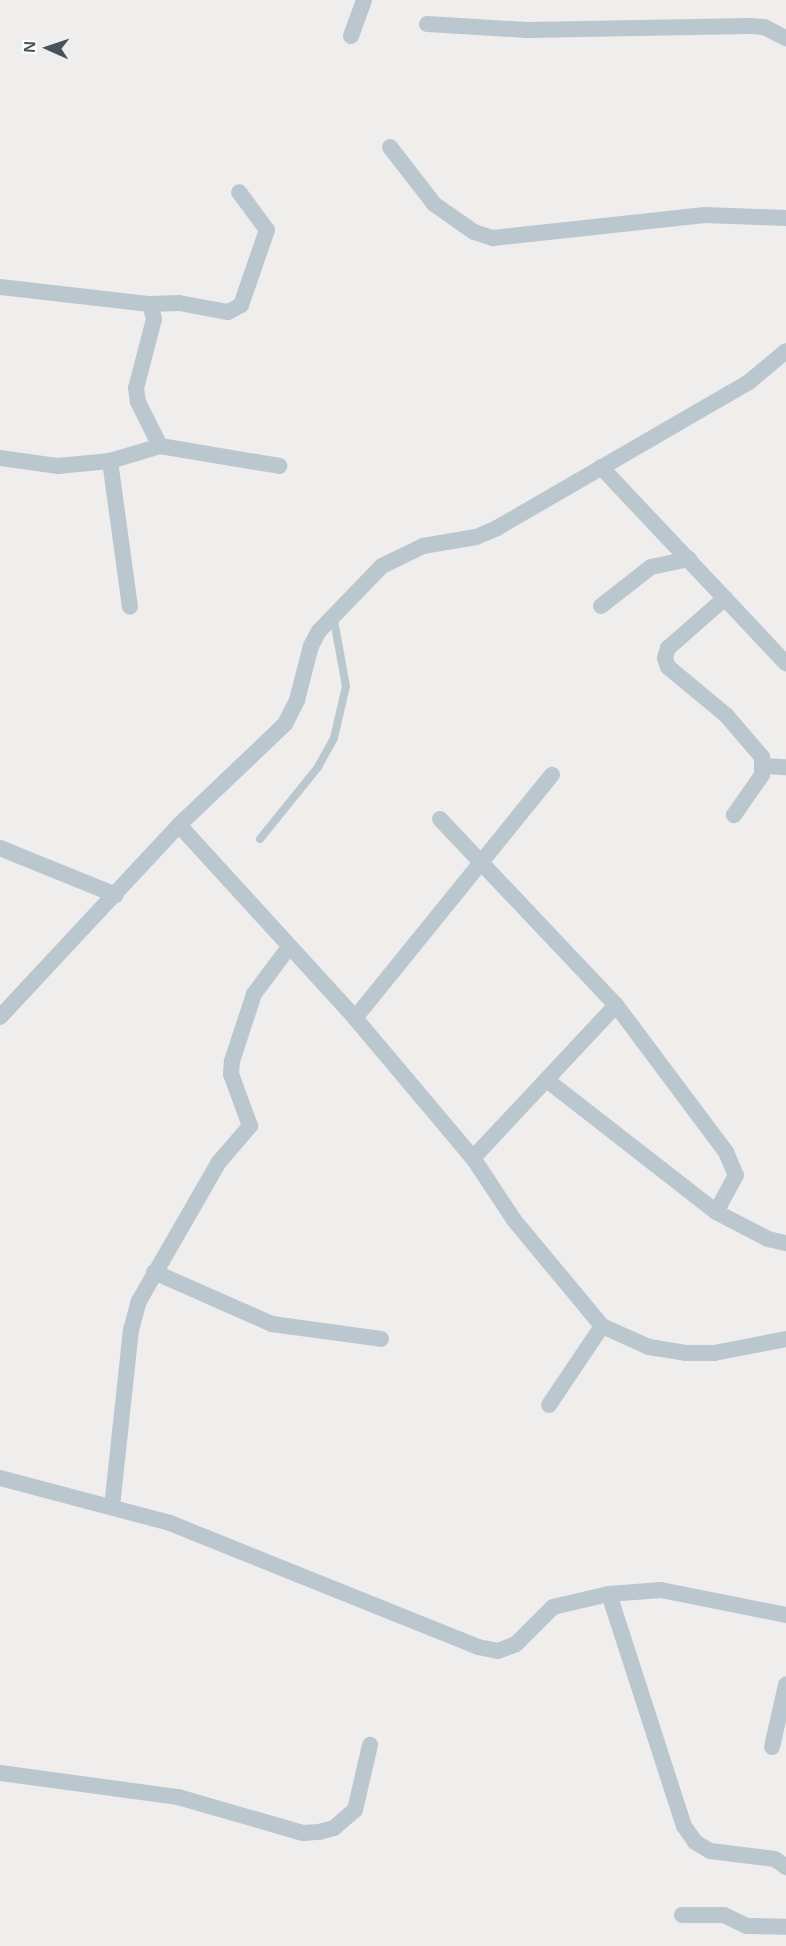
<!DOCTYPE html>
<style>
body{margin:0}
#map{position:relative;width:786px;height:1946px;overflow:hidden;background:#f0eded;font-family:Helvetica,sans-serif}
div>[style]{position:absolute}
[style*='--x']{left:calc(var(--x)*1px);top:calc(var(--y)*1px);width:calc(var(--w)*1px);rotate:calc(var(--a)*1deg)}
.service>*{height:8px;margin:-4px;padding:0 4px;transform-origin:4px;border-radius:4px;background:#bac7ce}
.minor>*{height:16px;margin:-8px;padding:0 8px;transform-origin:8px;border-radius:8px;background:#bac7ce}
span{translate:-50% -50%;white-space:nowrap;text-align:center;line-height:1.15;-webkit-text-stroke:4.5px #fff;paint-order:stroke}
.north{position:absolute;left:18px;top:18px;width:60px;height:60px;-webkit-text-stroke:4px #fff;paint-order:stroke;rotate:273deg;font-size:16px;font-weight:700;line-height:24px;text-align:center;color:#44535c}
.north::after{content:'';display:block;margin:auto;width:21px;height:27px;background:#44535c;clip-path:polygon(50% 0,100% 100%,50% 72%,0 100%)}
</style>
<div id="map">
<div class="service">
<div style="--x:260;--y:839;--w:92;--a:-51.1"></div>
<div style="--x:318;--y:767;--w:33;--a:-61"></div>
<div style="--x:334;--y:738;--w:53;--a:-77"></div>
<div style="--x:346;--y:686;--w:72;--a:-100.4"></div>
</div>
<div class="minor">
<div style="--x:427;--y:24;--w:100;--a:3.4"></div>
<div style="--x:527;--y:30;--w:223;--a:-1"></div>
<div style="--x:750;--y:26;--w:14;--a:4"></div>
<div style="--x:764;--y:27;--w:25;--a:27"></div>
<div style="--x:351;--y:36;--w:38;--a:-70"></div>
<div style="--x:390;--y:147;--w:72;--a:52.3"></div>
<div style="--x:434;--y:204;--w:49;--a:35"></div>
<div style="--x:474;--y:232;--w:20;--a:18"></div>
<div style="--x:493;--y:238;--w:213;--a:-6.2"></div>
<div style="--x:705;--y:215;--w:81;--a:2.1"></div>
<div style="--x:0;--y:287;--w:151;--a:6.5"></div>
<div style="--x:150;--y:304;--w:16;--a:75"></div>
<div style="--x:154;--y:319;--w:71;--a:104.6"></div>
<div style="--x:136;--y:388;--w:14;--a:82"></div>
<div style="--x:138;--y:402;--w:49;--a:63.4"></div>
<div style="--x:150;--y:304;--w:29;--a:-2"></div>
<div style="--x:179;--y:303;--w:50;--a:10.4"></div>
<div style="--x:228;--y:312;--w:15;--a:-28"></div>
<div style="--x:241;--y:305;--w:79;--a:-70.9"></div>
<div style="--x:267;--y:230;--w:47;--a:-126.4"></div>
<div style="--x:0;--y:458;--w:59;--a:7.9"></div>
<div style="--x:58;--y:466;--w:52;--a:-5.5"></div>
<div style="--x:110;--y:461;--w:52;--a:-16.7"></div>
<div style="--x:160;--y:446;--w:121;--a:9.5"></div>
<div style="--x:110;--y:461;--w:147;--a:82.2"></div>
<div style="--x:601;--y:467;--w:270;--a:46.7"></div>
<div style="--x:725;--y:598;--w:76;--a:138.7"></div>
<div style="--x:668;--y:648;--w:10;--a:107"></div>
<div style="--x:665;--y:658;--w:9;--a:72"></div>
<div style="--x:668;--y:667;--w:75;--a:39.6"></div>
<div style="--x:726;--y:715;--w:55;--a:49.4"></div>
<div style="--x:762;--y:757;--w:18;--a:90"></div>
<div style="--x:762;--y:775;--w:49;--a:125"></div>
<div style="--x:601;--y:606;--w:63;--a:-38"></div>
<div style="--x:651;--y:567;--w:39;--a:-12"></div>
<div style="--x:764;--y:766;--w:22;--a:3"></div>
<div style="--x:440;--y:819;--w:256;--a:46.6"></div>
<div style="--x:616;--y:1005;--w:184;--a:53.2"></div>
<div style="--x:726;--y:1152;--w:25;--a:67"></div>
<div style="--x:736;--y:1175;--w:42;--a:118.4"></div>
<div style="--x:179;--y:825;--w:261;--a:47.6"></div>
<div style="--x:355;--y:1018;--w:183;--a:49.9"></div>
<div style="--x:473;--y:1158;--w:74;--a:56.5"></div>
<div style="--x:514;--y:1220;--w:138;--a:50.3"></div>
<div style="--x:602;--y:1326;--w:51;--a:24.1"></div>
<div style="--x:649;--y:1347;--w:37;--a:9"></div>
<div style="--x:686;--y:1353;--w:28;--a:0"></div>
<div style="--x:714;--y:1353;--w:73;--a:-11"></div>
<div style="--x:0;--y:848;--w:125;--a:22.1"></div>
<div style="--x:0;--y:1017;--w:262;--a:-47"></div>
<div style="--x:179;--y:825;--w:146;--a:-43.6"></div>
<div style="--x:285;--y:724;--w:27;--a:-63"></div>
<div style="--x:297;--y:700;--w:56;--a:-75.5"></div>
<div style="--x:311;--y:646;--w:17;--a:-62"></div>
<div style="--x:319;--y:631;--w:91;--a:-45.9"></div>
<div style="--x:382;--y:566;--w:46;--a:-26"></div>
<div style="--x:423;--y:546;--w:54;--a:-9.6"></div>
<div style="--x:476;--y:537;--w:23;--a:-23"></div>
<div style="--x:497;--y:528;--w:291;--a:-30.1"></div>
<div style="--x:749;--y:382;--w:48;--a:-40"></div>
<div style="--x:355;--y:1018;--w:313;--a:-51"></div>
<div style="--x:548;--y:1081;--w:213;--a:37.9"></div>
<div style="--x:716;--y:1212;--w:59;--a:27.4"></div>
<div style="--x:768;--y:1239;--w:18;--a:13"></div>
<div style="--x:473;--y:1158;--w:209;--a:-46.9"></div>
<div style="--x:154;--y:1272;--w:129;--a:23.8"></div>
<div style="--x:272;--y:1324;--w:110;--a:7.8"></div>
<div style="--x:549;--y:1405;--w:95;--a:-56.1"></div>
<div style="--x:0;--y:1478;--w:176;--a:14.8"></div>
<div style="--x:170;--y:1523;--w:332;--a:21.9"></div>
<div style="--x:478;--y:1647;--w:20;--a:11"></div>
<div style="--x:498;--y:1651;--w:19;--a:-21"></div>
<div style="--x:516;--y:1644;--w:52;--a:-45"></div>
<div style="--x:553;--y:1607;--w:57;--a:-13.1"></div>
<div style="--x:609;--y:1594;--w:52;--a:-4.4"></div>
<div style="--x:661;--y:1590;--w:127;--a:11.3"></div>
<div style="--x:112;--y:1507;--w:178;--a:-83.9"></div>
<div style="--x:131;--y:1330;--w:30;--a:-75"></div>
<div style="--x:139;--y:1301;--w:160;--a:-60.1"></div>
<div style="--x:219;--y:1162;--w:48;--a:-49.3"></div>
<div style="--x:250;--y:1126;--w:55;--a:-110.1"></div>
<div style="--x:231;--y:1074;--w:13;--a:-86"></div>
<div style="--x:232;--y:1061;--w:71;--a:-71.8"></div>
<div style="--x:254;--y:994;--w:59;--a:-53.3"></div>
<div style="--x:609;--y:1594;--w:244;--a:72.1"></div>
<div style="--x:684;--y:1826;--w:19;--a:55"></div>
<div style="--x:695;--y:1842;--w:17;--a:31"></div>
<div style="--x:710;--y:1851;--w:65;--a:7"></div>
<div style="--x:775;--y:1859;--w:14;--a:36"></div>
<div style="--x:772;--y:1747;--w:64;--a:-77.3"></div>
<div style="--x:0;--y:1773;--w:180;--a:7.7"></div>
<div style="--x:178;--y:1797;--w:130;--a:16.1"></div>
<div style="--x:303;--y:1833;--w:16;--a:-4"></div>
<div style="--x:319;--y:1832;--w:16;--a:-15"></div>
<div style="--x:334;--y:1828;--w:28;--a:-41"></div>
<div style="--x:355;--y:1810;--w:67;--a:-77"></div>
<div style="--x:682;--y:1915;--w:42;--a:0"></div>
<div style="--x:724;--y:1915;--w:25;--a:26"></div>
<div style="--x:747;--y:1926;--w:39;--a:1"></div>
</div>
<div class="north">N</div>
</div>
